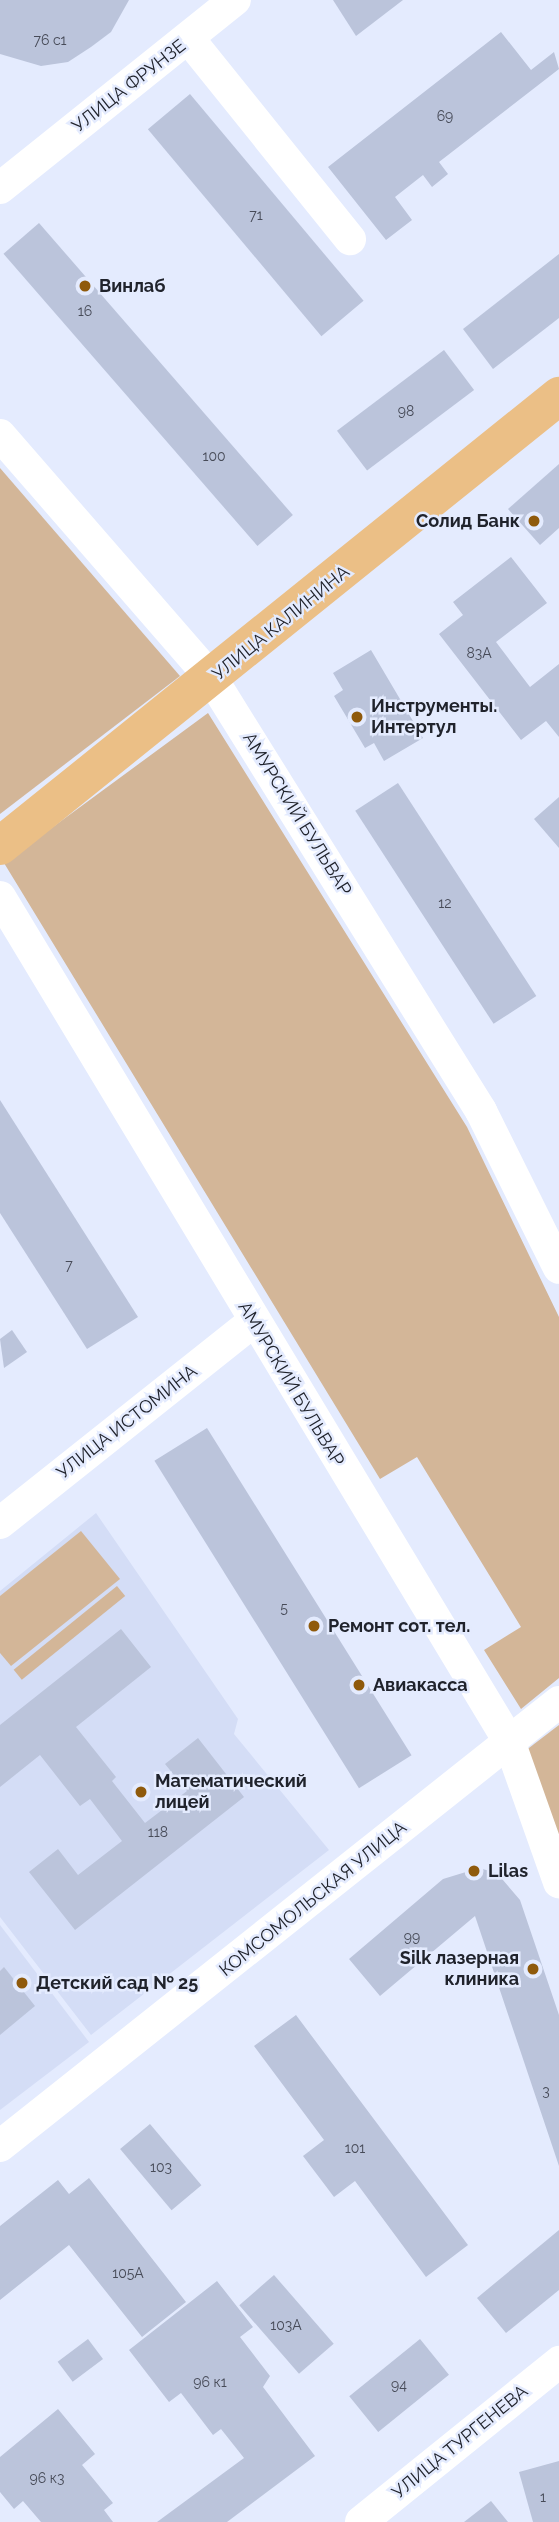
<!DOCTYPE html>
<meta charset="utf-8">
<style>
body{margin:0}
#map{position:relative;width:559px;height:2522px;overflow:hidden;background:#e4ebfe;font-family:Raleway,sans-serif}
div>[style]{position:absolute}
[style*='--x']{left:calc(var(--x)*1px);top:calc(var(--y)*1px);width:calc(var(--w)*1px);rotate:calc(var(--a)*1deg)}
.built>*{inset:0;background:#d4ddf6}
.green>*{inset:0;background:#d3b698;transform-origin:0 0}
.building>*{inset:0;background:#bbc4db;transform-origin:0 0}
.minor>*{height:32px;margin:-16px;padding:0 16px;transform-origin:16px;border-radius:16px;background:#fff}
.major>*{height:38px;margin:-19px;padding:0 19px;transform-origin:19px;border-radius:19px;background:#ebbf86}
.dots>*{width:19px;height:19px;translate:-50% -50%;box-sizing:border-box;border:4px solid #e4ebfe;border-radius:50%}
span{translate:-50% -50%;white-space:nowrap;text-align:center;line-height:1.15;-webkit-text-stroke:5px #e4ebfe;paint-order:stroke}
.number-label{font-size:14px;color:#474b58}
.number-label span{-webkit-text-stroke-width:0}
.street-label{font-size:18px;color:#20232c}
.poi-label{font-size:18px;color:#20232c;font-weight:700}
.left{translate:0 -50%;text-align:left}
.right{translate:-100% -50%;text-align:right}
</style>
<div id="map">
<div class="built">
<div style="clip-path:polygon(96px 1513px,238px 1719px,234px 1734px,329px 1850px,91px 2035px,0 1917px,0 1591px)"></div>
<div style="clip-path:polygon(0 1925px,89px 2042px,0 2110px)"></div>
</div>
<div class="green">
<div style="clip-path:polygon(0 468px,180px 676px,0 814px)"></div>
<div style="clip-path:polygon(208px 713px,467px 1127px,559px 1317px,559px 1678px,521px 1709px,484px 1650px,521px 1627px,417px 1457px,380px 1479px,4px 863px)"></div>
<div style="clip-path:polygon(81px 1531px,120px 1579px,11px 1666px,0 1653px,0 1596px)"></div>
<div style="left:117px;top:1586px;width:13px;height:133px;rotate:51deg"></div>
<div style="clip-path:polygon(559px 1725px,559px 1847px,525px 1751px)"></div>
</div>
<div class="building">
<div style="clip-path:polygon(0 0,129px 0,111px 32px,91px 47px,68px 62px,41px 66px,0 54px)"></div>
<div style="clip-path:polygon(333px 0,403px 0,356px 36px)"></div>
<div style="clip-path:polygon(501px 32px,531px 70px,554px 52px,559px 69px,439px 162px,448px 174px,432px 187px,423px 175px,395px 197px,412px 220px,386px 240px,328px 167px)"></div>
<div style="left:190px;top:94px;width:270px;height:55px;rotate:50deg"></div>
<div style="left:39px;top:223px;width:387px;height:47px;rotate:49deg"></div>
<div style="clip-path:polygon(559px 254px,559px 318px,493px 369px,463px 329px)"></div>
<div style="left:444px;top:350px;width:50px;height:134px;rotate:53deg"></div>
<div style="clip-path:polygon(559px 464px,559px 528px,540px 545px,508px 509px)"></div>
<div style="clip-path:polygon(511px 557px,547px 603px,496px 642px,530px 687px,559px 664px,559px 737px,546px 721px,521px 740px,439px 634px,463px 615px,453px 602px)"></div>
<div style="clip-path:polygon(371px 650px,423px 738px,384px 761px,374px 743px,365px 748px,334px 696px,343px 690px,333px 673px)"></div>
<div style="left:398px;top:783px;width:254px;height:51px;rotate:57deg"></div>
<div style="clip-path:polygon(559px 797px,559px 848px,534px 819px)"></div>
<div style="clip-path:polygon(0 1100px,138px 1317px,87px 1349px,0 1213px)"></div>
<div style="clip-path:polygon(12px 1330px,27px 1352px,4px 1368px,0 1339px)"></div>
<div style="left:207px;top:1428px;width:386px;height:62px;rotate:58deg"></div>
<div style="clip-path:polygon(121px 1629px,151px 1667px,76px 1727px,116px 1777px,112px 1781px,145px 1823px,187px 1791px,165px 1764px,198px 1738px,244px 1797px,75px 1930px,29px 1872px,58px 1849px,78px 1875px,122px 1841px,90px 1799px,80px 1806px,40px 1755px,0 1787px,0 1725px)"></div>
<div style="clip-path:polygon(479px 1868px,497px 1873px,520px 1900px,559px 2015px,559px 2166px,475px 1916px,380px 1996px,349px 1959px,443px 1879px)"></div>
<div style="clip-path:polygon(4px 1967px,35px 2006px,0 2035px,0 1971px)"></div>
<div style="clip-path:polygon(296px 2015px,468px 2245px,426px 2277px,355px 2181px,334px 2197px,303px 2156px,324px 2140px,254px 2046px)"></div>
<div style="left:150px;top:2124px;width:80px;height:39px;rotate:50deg"></div>
<div style="clip-path:polygon(89px 2178px,186px 2302px,142px 2337px,69px 2245px,0 2300px,0 2226px,58px 2180px,69px 2194px)"></div>
<div style="clip-path:polygon(559px 2230px,559px 2290px,506px 2333px,477px 2298px)"></div>
<div style="left:274px;top:2275px;width:91px;height:46px;rotate:49deg"></div>
<div style="clip-path:polygon(217px 2281px,253px 2327px,240px 2337px,270px 2376px,263px 2387px,315px 2456px,227px 2522px,157px 2522px,244px 2458px,221px 2429px,213px 2435px,181px 2393px,169px 2402px,129px 2350px)"></div>
<div style="left:88px;top:2339px;width:25px;height:38px;rotate:53deg"></div>
<div style="left:420px;top:2339px;width:46px;height:91px;rotate:51deg"></div>
<div style="clip-path:polygon(58px 2409px,95px 2454px,82px 2465px,113px 2503px,104px 2510px,113px 2522px,41px 2522px,23px 2501px,14px 2509px,0 2492px,0 2457px)"></div>
<div style="clip-path:polygon(559px 2461px,559px 2522px,533px 2522px,519px 2472px)"></div>
<div style="clip-path:polygon(491px 2501px,508px 2522px,464px 2522px)"></div>
</div>
<div class="minor">
<div style="--x:189;--y:39;--w:257;--a:51.2"></div>
<div style="--x:0;--y:188;--w:301;--a:-38.7"></div>
<div style="--x:0;--y:435;--w:323;--a:49"></div>
<div style="--x:212;--y:679;--w:509;--a:58.09"></div>
<div style="--x:481;--y:1111;--w:175;--a:63.6"></div>
<div style="--x:0;--y:897;--w:986;--a:58.91"></div>
<div style="--x:509;--y:1741;--w:150;--a:70.5"></div>
<div style="--x:0;--y:1523;--w:323;--a:-38.5"></div>
<div style="--x:0;--y:2146;--w:714;--a:-38.46"></div>
<div style="--x:361;--y:2522;--w:255;--a:-38.9"></div>
</div>
<div class="major">
<div style="--x:0;--y:846;--w:718;--a:-38.83"></div>
</div>
<div class="dots">
<div style="left:85px;top:286px;background:#8f5a0c"></div>
<div style="left:534px;top:521px;background:#8f5a0c"></div>
<div style="left:357px;top:717px;background:#8f5a0c"></div>
<div style="left:314px;top:1626px;background:#8f5a0c"></div>
<div style="left:359px;top:1685px;background:#8f5a0c"></div>
<div style="left:141px;top:1792px;background:#8f5a0c"></div>
<div style="left:474px;top:1871px;background:#8f5a0c"></div>
<div style="left:533px;top:1969px;background:#8f5a0c"></div>
<div style="left:22px;top:1983px;background:#8f5a0c"></div>
</div>
<div class="number-label">
<span style="left:50px;top:40px">76 с1</span>
<span style="left:445px;top:116px">69</span>
<span style="left:256px;top:215px">71</span>
<span style="left:85px;top:311px">16</span>
<span style="left:406px;top:411px">98</span>
<span style="left:214px;top:456px">100</span>
<span style="left:479px;top:653px">83А</span>
<span style="left:445px;top:903px">12</span>
<span style="left:69px;top:1265px">7</span>
<span style="left:284px;top:1608px">5</span>
<span style="left:158px;top:1832px">118</span>
<span style="left:412px;top:1937px">99</span>
<span style="left:546px;top:2091px">3</span>
<span style="left:355px;top:2148px">101</span>
<span style="left:161px;top:2167px">103</span>
<span style="left:128px;top:2273px">105А</span>
<span style="left:286px;top:2325px">103А</span>
<span style="left:210px;top:2382px">96 к1</span>
<span style="left:399px;top:2385px">94</span>
<span style="left:47px;top:2478px">96 к3</span>
<span style="left:543px;top:2497px">1</span>
</div>
<div class="street-label">
<span style="left:129px;top:86px;rotate:-38deg">УЛИЦА ФРУНЗЕ</span>
<span style="left:281px;top:623px;rotate:-39deg">УЛИЦА КАЛИНИНА</span>
<span style="left:297px;top:814px;rotate:58deg">АМУРСКИЙ БУЛЬВАР</span>
<span style="left:291px;top:1384px;rotate:59deg">АМУРСКИЙ БУЛЬВАР</span>
<span style="left:127px;top:1422px;rotate:-38deg">УЛИЦА ИСТОМИНА</span>
<span style="left:313px;top:1899px;rotate:-39deg">КОМСОМОЛЬСКАЯ УЛИЦА</span>
<span style="left:460px;top:2442px;rotate:-39deg">УЛИЦА ТУРГЕНЕВА</span>
</div>
<div class="poi-label">
<span class="left" style="left:99px;top:286px">Винлаб</span>
<span class="right" style="left:520px;top:521px">Солид Банк</span>
<span class="left" style="left:371px;top:717px">Инструменты.<br>Интертул</span>
<span class="left" style="left:328px;top:1626px">Ремонт сот. тел.</span>
<span class="left" style="left:373px;top:1685px">Авиакасса</span>
<span class="left" style="left:155px;top:1792px">Математический<br>лицей</span>
<span class="left" style="left:488px;top:1871px">Lilas</span>
<span class="right" style="left:519px;top:1969px">Silk лазерная<br>клиника</span>
<span class="left" style="left:36px;top:1983px">Детский сад № 25</span>
</div>
</div>
